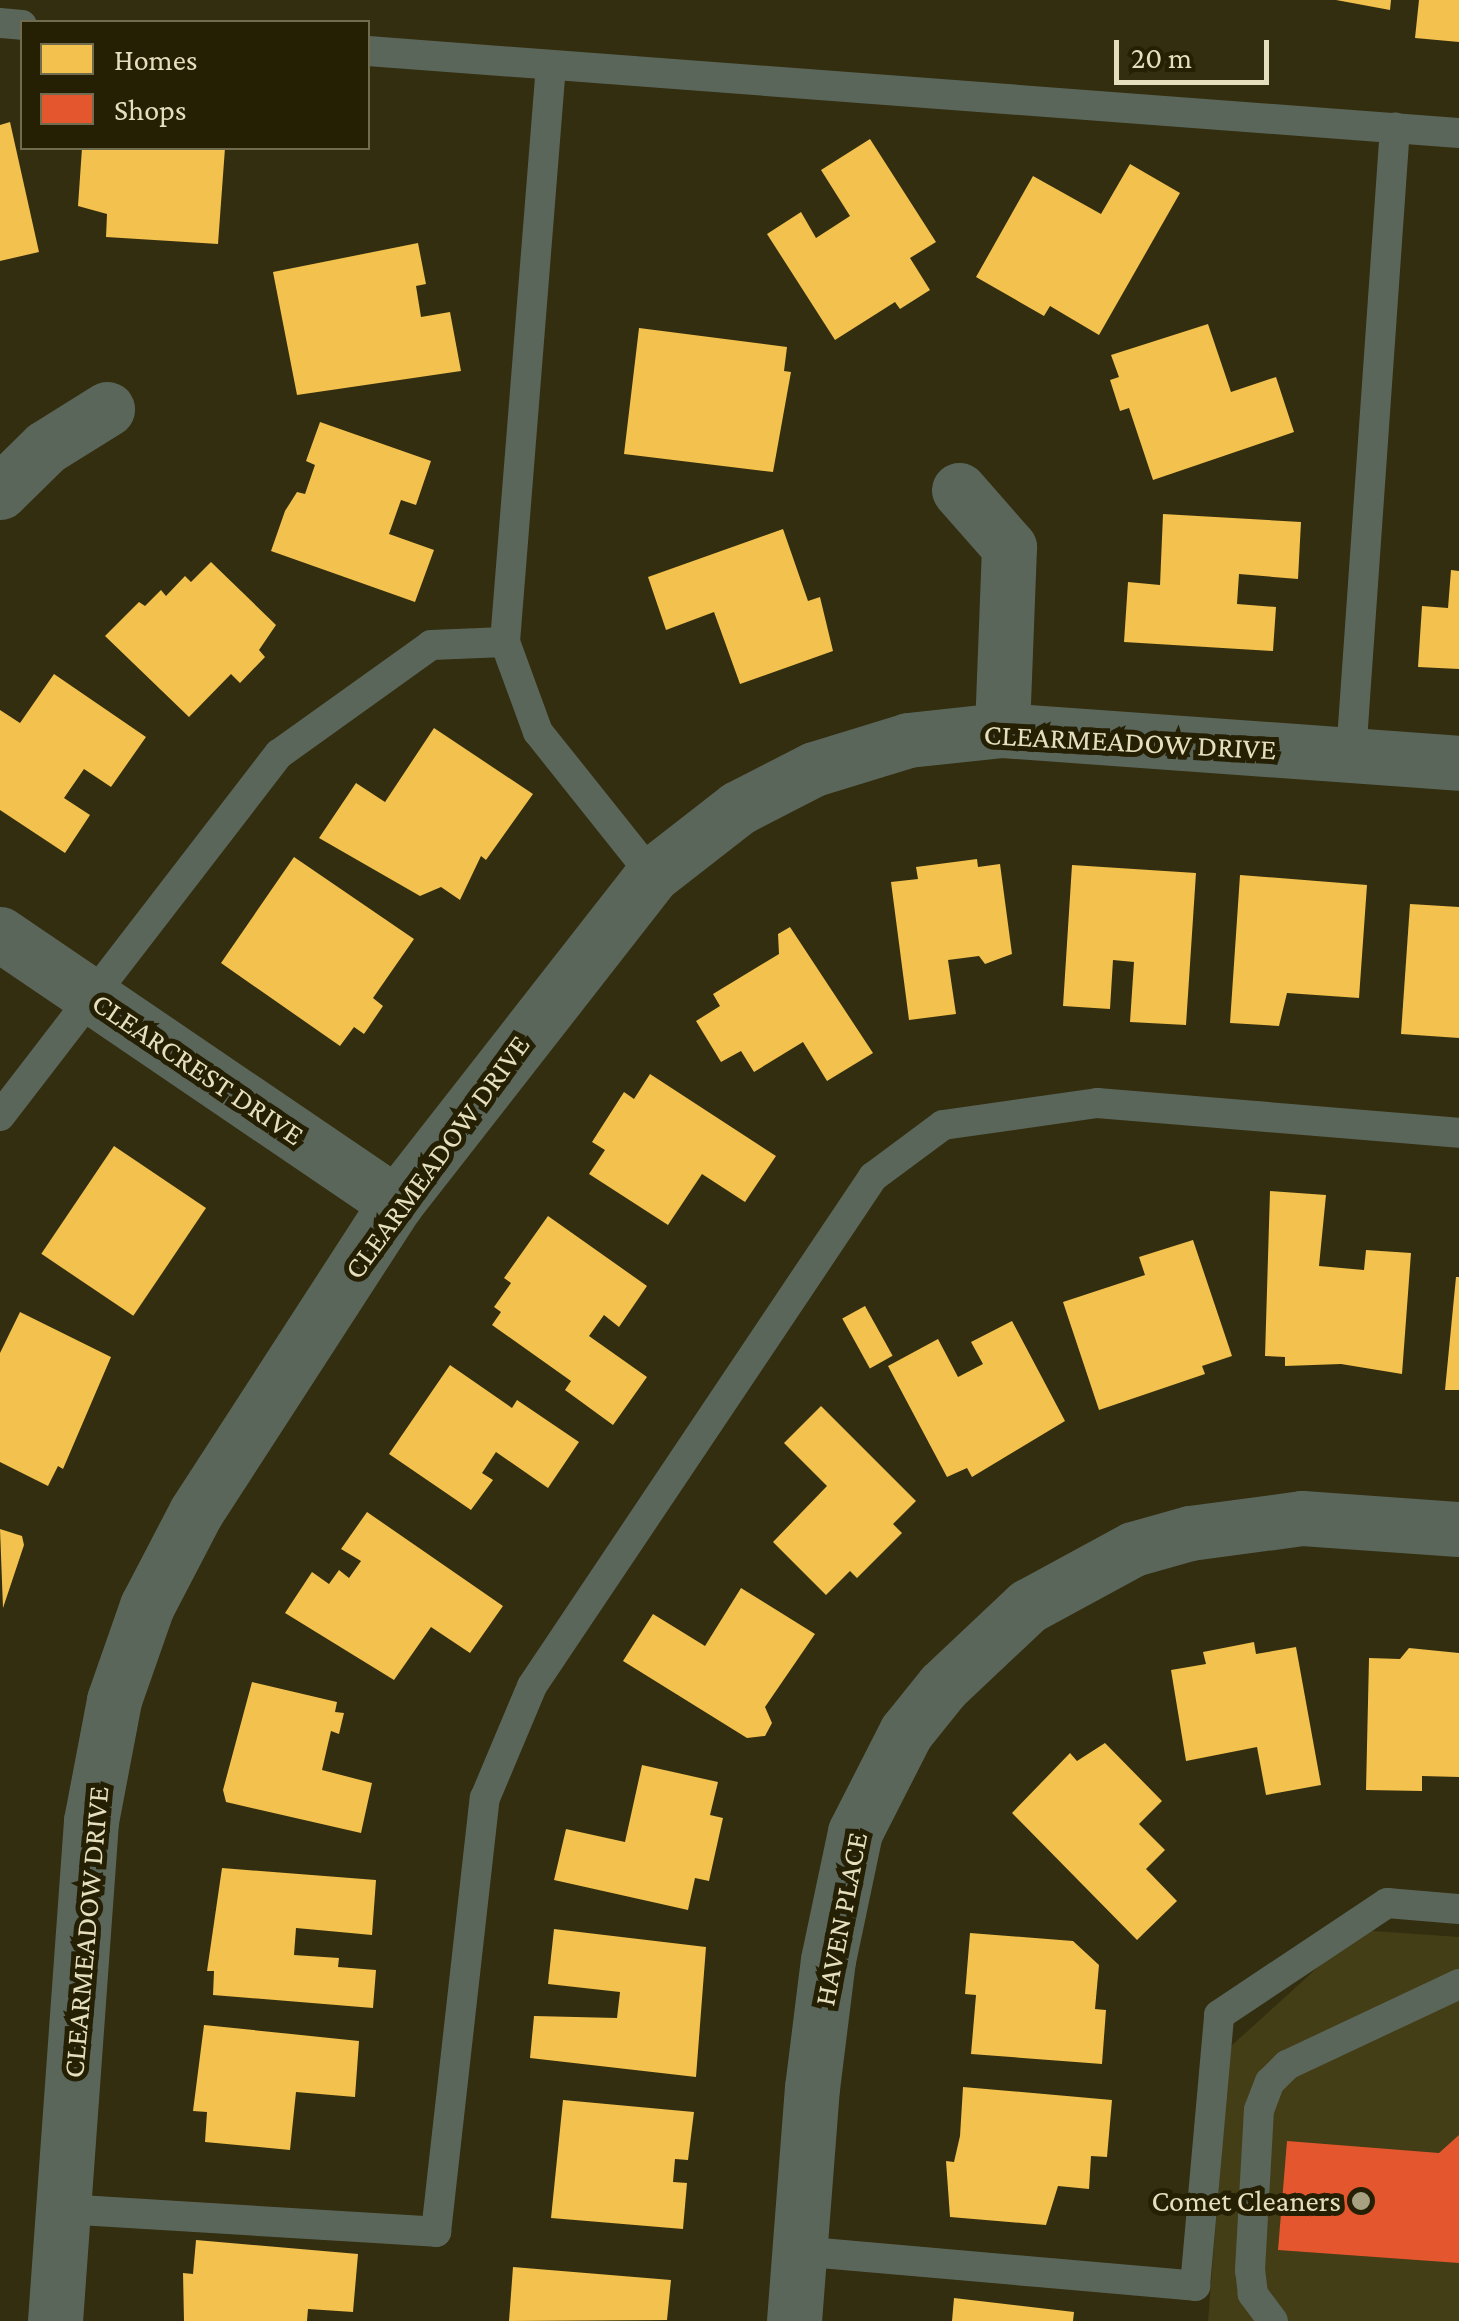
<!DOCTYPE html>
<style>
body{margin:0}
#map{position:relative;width:1459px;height:2321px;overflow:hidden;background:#332e0f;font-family:"Crimson Pro",serif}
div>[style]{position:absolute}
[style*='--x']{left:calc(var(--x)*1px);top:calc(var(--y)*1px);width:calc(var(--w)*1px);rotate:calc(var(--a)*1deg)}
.built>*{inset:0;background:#443e16}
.homes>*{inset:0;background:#f2c14e;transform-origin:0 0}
.shops>*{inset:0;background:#e4572e}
.lane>*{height:30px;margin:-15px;padding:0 15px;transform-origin:15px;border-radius:15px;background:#5b665b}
.street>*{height:55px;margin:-27.5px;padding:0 27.5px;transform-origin:27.5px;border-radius:27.5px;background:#5b665b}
.dots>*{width:28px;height:28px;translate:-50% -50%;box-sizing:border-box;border:5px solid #252004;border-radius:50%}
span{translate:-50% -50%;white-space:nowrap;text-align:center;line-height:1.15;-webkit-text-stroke:10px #252004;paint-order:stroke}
.street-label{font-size:30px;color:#e5dfbe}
.poi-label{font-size:30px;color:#e5dfbe}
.right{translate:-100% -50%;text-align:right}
.legend{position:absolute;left:20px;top:20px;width:350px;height:130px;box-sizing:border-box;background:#252004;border:2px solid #726c4e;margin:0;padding:12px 18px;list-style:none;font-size:30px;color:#e5dfbe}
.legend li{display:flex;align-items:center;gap:20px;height:50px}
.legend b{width:50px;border:2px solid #726c4e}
.scale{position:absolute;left:1114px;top:40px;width:155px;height:45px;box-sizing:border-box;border:5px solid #e5dfbe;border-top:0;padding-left:12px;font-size:30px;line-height:35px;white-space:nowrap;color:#e5dfbe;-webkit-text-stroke:8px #252004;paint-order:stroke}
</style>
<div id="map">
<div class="built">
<div style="clip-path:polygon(1359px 1930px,1459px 1937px,1459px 2321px,1208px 2321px,1230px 2047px)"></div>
</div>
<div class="homes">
<div style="clip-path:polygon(1336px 0,1391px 0,1390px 10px)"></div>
<div style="clip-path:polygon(1419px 0,1459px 0,1459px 42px,1415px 38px)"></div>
<div style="clip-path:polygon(10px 122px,39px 252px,0 261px,0 125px)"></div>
<div style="clip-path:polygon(870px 139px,936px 242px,910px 258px,930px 290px,900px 309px,895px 302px,835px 340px,767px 234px,801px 212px,816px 238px,850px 216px,821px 170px)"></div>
<div style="clip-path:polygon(82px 148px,225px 148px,218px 244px,106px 237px,107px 214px,78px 206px)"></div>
<div style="clip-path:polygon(1130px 164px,1180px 193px,1099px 335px,1050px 306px,1044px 316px,976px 277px,1033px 176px,1101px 214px)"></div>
<div style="clip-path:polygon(418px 243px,426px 284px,416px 286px,421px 317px,450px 312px,461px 371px,297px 395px,273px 272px)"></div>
<div style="clip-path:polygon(1208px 324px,1231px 392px,1276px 377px,1294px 432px,1153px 480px,1129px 408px,1120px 411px,1110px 380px,1119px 377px,1111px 355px)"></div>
<div style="clip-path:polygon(639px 328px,787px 347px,784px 371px,791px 372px,773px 472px,624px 454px)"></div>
<div style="clip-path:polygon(320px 422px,431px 461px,416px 505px,401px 500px,389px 534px,434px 550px,415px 602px,271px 551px,285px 511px,297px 492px,305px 494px,315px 465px,306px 461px)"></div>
<div style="clip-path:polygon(1163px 514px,1301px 522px,1298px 579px,1239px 574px,1237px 604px,1276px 607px,1273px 651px,1124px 642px,1128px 582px,1160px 585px)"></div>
<div style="clip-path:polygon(783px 529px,808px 601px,820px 597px,833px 651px,740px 684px,714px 612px,666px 630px,648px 577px)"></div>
<div style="clip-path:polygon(211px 562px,276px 625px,259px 650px,265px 657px,240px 683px,231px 674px,189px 717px,105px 636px,139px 602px,145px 606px,161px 590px,166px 596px,185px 576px,191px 582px)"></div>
<div style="clip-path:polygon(1451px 570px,1459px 571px,1459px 669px,1418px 667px,1422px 606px,1448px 608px)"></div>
<div style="clip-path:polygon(54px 674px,146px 737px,111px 787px,84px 769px,64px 798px,90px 815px,65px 853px,0 810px,0 710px,20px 723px)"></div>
<div style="clip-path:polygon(434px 728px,533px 794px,486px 860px,481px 856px,460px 900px,441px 887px,420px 896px,319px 838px,356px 783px,385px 802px)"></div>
<div style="clip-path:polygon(294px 857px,414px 939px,373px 998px,383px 1006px,364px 1034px,354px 1027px,340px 1046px,221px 963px)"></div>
<div style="clip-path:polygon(977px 859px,978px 867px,1000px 864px,1012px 954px,985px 964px,979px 956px,948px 960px,956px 1014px,909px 1020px,891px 882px,918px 879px,916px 867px)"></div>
<div style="clip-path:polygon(1072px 865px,1196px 873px,1186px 1025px,1130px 1022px,1134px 962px,1113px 960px,1110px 1009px,1063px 1006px)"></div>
<div style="clip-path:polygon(1240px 875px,1367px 885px,1359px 998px,1287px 993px,1279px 1026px,1230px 1023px)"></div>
<div style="clip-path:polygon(1410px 904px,1459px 907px,1459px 1038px,1401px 1034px)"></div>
<div style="clip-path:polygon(790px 927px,873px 1053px,827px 1081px,803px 1042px,754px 1072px,741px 1051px,721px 1062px,696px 1021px,720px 1006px,713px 994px,779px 954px,778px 934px)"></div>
<div style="clip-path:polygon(650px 1074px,776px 1156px,745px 1202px,702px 1174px,668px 1225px,589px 1174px,605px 1150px,592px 1142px,624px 1092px,634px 1099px)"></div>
<div style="left:114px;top:1146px;width:111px;height:130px;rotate:34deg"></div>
<div style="clip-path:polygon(1270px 1191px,1326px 1195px,1319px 1266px,1364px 1270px,1366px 1250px,1411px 1253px,1402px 1374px,1341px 1364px,1285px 1366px,1285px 1357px,1265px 1356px)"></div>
<div style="clip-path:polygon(548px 1216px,647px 1286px,619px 1327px,604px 1315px,589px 1336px,647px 1377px,613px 1425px,565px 1390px,571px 1381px,492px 1325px,501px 1312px,494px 1307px,511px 1283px,504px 1278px)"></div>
<div style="clip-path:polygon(1193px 1240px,1232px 1356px,1202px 1366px,1205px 1374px,1099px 1410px,1063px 1302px,1145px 1275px,1139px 1257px)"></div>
<div style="clip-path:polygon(1456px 1277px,1459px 1277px,1459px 1390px,1445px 1390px)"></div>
<div style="left:865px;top:1306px;width:57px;height:26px;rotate:61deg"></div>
<div style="clip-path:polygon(20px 1312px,111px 1357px,63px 1469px,58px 1466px,48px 1486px,0 1462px,0 1353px)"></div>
<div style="clip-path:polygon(1012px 1321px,1065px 1421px,972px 1477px,967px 1468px,947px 1477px,888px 1366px,938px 1339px,958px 1377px,983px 1364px,971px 1342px)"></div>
<div style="clip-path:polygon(450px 1365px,512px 1408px,517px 1400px,579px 1442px,548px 1488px,496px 1452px,482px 1473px,493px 1480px,471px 1510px,389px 1454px)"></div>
<div style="clip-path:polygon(821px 1406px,916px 1501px,893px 1524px,902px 1533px,857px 1578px,850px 1571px,826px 1595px,773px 1542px,827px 1486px,784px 1443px)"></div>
<div style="clip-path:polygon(367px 1512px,503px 1606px,470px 1653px,431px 1627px,394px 1680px,285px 1613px,312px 1572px,329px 1584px,339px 1570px,349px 1578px,361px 1561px,341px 1549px)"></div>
<div style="clip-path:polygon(0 1529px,22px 1536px,24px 1545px,3px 1608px)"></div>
<div style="clip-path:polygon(741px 1588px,815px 1634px,765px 1707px,772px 1723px,765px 1736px,747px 1738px,623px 1661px,653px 1614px,705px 1646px)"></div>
<div style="clip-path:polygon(1254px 1642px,1256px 1654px,1296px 1647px,1321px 1785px,1266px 1795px,1257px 1747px,1186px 1761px,1171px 1670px,1206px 1664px,1203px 1652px)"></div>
<div style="clip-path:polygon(1409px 1648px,1459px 1653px,1459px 1777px,1422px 1776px,1422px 1791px,1366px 1790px,1369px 1658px,1400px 1659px)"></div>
<div style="clip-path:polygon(252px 1682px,337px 1702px,335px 1712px,344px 1713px,339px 1734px,331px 1731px,322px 1770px,372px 1783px,361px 1833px,226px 1802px,223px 1790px)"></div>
<div style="clip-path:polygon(1105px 1743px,1162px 1801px,1139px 1824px,1165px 1850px,1146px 1869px,1177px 1901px,1137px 1940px,1012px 1813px,1070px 1753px,1077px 1761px)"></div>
<div style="clip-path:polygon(642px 1765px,718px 1782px,710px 1815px,723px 1818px,709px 1881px,695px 1878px,688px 1910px,554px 1880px,566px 1829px,625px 1842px)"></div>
<div style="clip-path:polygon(222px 1868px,376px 1880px,372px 1935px,296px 1928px,294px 1955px,339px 1958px,338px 1967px,376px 1970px,373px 2008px,213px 1995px,214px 1971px,207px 1971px)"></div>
<div style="clip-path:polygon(554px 1929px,706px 1947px,696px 2077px,530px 2058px,534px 2016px,617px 2018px,620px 1992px,548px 1984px)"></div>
<div style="clip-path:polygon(970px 1933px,1073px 1941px,1099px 1965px,1095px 2009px,1106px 2010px,1102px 2064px,971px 2054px,976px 1995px,965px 1994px)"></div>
<div style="clip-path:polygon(204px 2025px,359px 2041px,355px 2097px,296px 2092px,290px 2150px,205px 2142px,207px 2112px,193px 2111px)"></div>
<div style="clip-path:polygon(963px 2087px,1112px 2100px,1107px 2157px,1091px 2156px,1089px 2189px,1058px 2186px,1046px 2225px,950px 2217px,946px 2161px,954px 2162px,960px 2136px)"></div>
<div style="clip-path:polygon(563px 2100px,694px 2112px,688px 2160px,675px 2159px,673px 2182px,687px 2183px,683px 2229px,551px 2218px)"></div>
<div style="clip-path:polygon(196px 2240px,358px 2254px,353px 2312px,308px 2309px,307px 2321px,184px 2321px,183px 2273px,193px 2274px)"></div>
<div style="clip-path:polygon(513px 2267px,671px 2280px,667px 2320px,509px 2321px)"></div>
<div style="clip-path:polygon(954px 2298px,1074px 2312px,1073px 2321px,952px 2321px)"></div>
</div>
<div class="shops">
<div style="clip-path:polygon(1459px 2135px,1459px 2263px,1278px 2250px,1287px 2141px,1439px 2153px)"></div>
</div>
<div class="lane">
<div style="--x:0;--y:23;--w:22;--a:5"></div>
<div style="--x:368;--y:51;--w:1094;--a:4.3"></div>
<div style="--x:551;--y:65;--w:579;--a:94.56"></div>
<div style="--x:505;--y:642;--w:96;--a:69.9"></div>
<div style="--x:538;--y:732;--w:183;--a:51.4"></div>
<div style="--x:1351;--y:755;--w:629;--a:-85.99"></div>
<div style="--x:0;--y:1116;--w:457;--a:-52.4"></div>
<div style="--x:279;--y:754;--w:187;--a:-35.6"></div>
<div style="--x:431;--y:645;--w:74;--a:-2.3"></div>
<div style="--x:63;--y:2209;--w:374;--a:3.5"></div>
<div style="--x:436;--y:2232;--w:437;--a:-83.6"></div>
<div style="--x:485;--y:1798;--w:121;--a:-67.2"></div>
<div style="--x:532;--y:1686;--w:613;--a:-56.18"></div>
<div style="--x:873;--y:1177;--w:87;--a:-36.6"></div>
<div style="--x:943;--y:1125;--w:156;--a:-8.1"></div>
<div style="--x:1097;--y:1103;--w:363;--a:4.7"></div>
<div style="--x:798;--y:2251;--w:399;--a:5"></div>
<div style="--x:1195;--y:2286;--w:272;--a:-84.9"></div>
<div style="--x:1219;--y:2015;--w:202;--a:-33.7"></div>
<div style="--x:1387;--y:1903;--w:72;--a:4.8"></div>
<div style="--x:1273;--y:2321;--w:34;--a:-127"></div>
<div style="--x:1253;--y:2294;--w:24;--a:-97"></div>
<div style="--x:1250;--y:2270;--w:160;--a:-86.8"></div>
<div style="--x:1259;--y:2110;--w:30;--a:-69"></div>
<div style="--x:1270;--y:2082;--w:24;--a:-45"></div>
<div style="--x:1287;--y:2065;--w:190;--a:-25.2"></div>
</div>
<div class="street">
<div style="--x:959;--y:490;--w:76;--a:48.7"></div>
<div style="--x:1009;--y:547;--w:183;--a:92.2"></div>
<div style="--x:0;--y:492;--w:64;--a:-44.4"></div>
<div style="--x:46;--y:447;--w:72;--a:-31.9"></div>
<div style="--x:0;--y:934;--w:479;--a:34.2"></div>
<div style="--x:55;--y:2321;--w:501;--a:-85.88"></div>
<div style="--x:91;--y:1821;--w:123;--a:-79.2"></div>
<div style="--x:114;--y:1700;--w:100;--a:-70.7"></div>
<div style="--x:147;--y:1606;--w:106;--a:-62.5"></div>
<div style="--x:196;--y:1512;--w:368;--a:-57.1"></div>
<div style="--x:396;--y:1203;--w:416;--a:-52"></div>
<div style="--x:652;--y:875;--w:109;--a:-37.9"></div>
<div style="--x:738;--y:808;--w:85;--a:-27.2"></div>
<div style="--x:814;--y:769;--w:98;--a:-17.1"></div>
<div style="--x:908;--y:740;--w:95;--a:-6.1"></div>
<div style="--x:1002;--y:730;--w:458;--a:4.1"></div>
<div style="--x:794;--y:2321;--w:234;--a:-85.6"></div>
<div style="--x:812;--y:2088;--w:129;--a:-82.9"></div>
<div style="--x:828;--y:1960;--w:131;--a:-78.1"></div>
<div style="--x:855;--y:1832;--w:112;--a:-63"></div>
<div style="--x:906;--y:1732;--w:59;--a:-51.2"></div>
<div style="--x:943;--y:1686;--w:117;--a:-43.3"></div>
<div style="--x:1028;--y:1606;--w:119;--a:-28.5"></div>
<div style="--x:1133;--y:1549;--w:59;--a:-15.7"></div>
<div style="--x:1190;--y:1533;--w:113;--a:-7.6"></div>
<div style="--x:1302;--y:1518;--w:157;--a:4"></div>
</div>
<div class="dots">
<div style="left:1361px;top:2201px;background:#a7a181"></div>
</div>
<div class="street-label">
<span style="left:1130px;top:742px;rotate:3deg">CLEARMEADOW DRIVE</span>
<span style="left:198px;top:1069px;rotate:34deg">CLEARCREST DRIVE</span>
<span style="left:437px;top:1157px;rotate:-54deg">CLEARMEADOW DRIVE</span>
<span style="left:841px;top:1919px;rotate:-79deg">HAVEN PLACE</span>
<span style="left:86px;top:1932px;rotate:-85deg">CLEARMEADOW DRIVE</span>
</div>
<div class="poi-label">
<span class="right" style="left:1341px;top:2201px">Comet Cleaners</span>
</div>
<ul class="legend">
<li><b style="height:28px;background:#f2c14e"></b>Homes</li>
<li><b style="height:28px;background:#e4572e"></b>Shops</li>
</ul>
<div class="scale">20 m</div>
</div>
